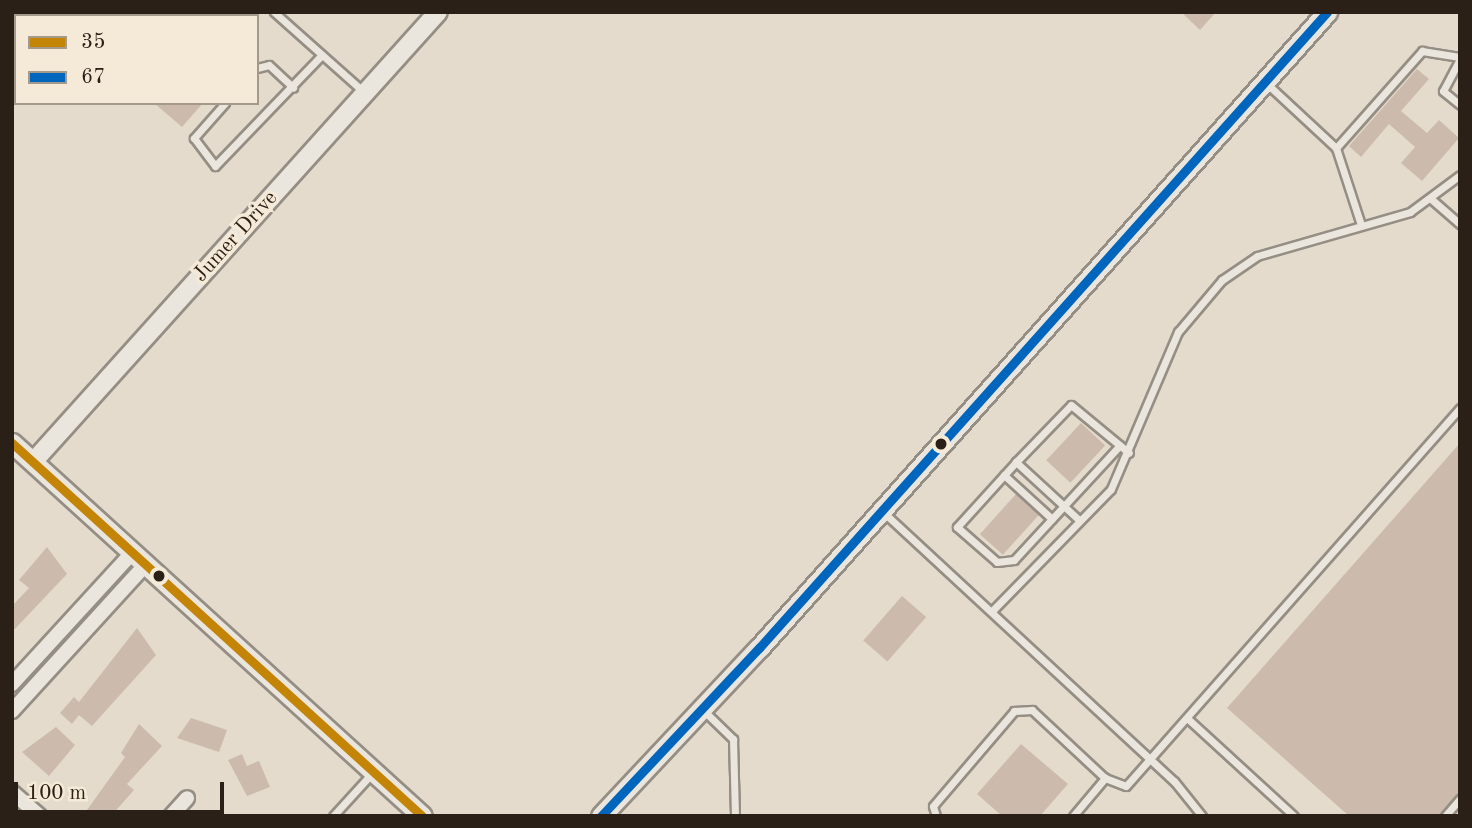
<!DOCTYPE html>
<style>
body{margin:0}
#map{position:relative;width:1472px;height:828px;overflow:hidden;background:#e4dbcc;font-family:"Old Standard TT",serif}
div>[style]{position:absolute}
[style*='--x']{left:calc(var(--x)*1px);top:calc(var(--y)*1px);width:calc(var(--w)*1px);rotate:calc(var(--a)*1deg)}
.building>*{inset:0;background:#ccbbad;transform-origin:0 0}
.roads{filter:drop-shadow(2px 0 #958e84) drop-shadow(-2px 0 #958e84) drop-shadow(0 2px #958e84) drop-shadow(0 -2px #958e84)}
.service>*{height:7px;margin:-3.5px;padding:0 3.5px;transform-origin:3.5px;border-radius:3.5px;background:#eae5dd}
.minor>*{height:14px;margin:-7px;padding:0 7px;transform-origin:7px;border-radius:7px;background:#eae5dd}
.tertiary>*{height:18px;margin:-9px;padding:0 9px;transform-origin:9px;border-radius:9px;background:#eae5dd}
.secondary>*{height:19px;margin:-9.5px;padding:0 9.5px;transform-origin:9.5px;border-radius:9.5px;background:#eae5dd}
.bus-1>*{height:9px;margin:-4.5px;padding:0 4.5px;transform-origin:4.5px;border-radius:4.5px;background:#c48406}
.bus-2>*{height:9px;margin:-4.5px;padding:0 4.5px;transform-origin:4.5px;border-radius:4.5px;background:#0065bd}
.dots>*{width:19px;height:19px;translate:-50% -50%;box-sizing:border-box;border:4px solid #f4ead7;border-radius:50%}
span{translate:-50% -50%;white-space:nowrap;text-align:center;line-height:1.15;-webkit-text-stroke:7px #f4ead7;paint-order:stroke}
.street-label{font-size:21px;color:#2b2017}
.frame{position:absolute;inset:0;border:14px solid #2b2017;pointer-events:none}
.legend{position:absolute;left:14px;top:14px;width:245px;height:91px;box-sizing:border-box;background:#f4ead7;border:2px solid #a4998a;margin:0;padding:9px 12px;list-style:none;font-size:21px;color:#2b2017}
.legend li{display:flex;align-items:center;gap:14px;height:35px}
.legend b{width:35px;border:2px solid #a4998a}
.scale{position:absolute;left:14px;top:782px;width:210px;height:32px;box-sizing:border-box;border:4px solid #2b2017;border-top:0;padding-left:9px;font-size:21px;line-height:24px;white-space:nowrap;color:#2b2017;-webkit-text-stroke:5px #f4ead7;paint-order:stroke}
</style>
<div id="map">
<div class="building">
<div style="clip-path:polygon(1181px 12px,1216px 12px,1200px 30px)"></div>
<div style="clip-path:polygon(1417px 69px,1429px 79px,1401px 111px,1427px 133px,1439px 120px,1459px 138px,1422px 181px,1401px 163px,1415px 147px,1389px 124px,1361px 157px,1349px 146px)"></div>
<div style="clip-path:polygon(154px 103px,203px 103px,182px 127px)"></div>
<div style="left:1081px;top:423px;width:33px;height:51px;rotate:43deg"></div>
<div style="clip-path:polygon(1460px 443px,1460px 791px,1438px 816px,1349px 816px,1227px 708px)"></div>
<div style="left:1016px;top:494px;width:31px;height:54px;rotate:42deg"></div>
<div style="clip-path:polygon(47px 547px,67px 574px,12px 632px,12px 606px,29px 588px,19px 580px)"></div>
<div style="left:902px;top:596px;width:32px;height:59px;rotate:41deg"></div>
<div style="clip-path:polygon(137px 628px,156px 655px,92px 726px,79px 715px,72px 724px,60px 713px,74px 697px,79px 702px)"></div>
<div style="clip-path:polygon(191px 718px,227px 730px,219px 752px,177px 738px)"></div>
<div style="clip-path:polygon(139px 724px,162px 746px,127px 784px,134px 790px,111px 816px,94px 816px,87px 810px,125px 757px,121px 753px)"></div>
<div style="clip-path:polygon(56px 727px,75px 745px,49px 776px,22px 752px)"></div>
<div style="clip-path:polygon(1021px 744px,1068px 784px,1040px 816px,1002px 816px,977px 794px)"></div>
<div style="clip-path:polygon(242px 754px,247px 766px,259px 761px,270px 787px,247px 796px,228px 760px)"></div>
</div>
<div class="roads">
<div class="service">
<div style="--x:274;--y:12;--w:122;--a:41.7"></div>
<div style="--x:1460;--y:59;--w:36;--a:118"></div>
<div style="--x:1443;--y:91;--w:22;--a:39"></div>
<div style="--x:257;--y:68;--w:12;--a:-14"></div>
<div style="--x:269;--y:65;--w:33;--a:43"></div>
<div style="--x:1265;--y:82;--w:97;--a:42.9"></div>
<div style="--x:1336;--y:148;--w:78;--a:72"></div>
<div style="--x:225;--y:103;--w:47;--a:131.5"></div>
<div style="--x:194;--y:138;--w:35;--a:53"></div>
<div style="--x:215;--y:166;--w:154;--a:-46.1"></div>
<div style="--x:1336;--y:148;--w:130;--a:-48.4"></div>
<div style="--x:1422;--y:51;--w:38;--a:9"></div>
<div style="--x:1430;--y:198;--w:40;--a:41"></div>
<div style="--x:1016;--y:462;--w:88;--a:132.2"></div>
<div style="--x:957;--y:527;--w:53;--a:41.2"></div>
<div style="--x:997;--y:562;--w:17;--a:-7"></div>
<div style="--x:1014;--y:560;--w:156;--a:-47.3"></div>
<div style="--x:1004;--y:475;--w:65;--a:42.5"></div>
<div style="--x:882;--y:511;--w:398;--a:42.8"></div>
<div style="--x:1174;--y:781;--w:45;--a:51.3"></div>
<div style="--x:1079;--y:520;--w:86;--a:-137.4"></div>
<div style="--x:1016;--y:462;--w:79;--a:-46"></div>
<div style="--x:1071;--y:405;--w:75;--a:39.6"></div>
<div style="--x:992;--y:611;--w:170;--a:-45.7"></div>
<div style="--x:1111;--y:489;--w:171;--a:-66.9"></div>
<div style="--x:1178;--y:332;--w:68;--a:-49.8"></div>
<div style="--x:1222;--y:280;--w:42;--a:-34.4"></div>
<div style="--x:1257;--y:256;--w:159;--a:-16"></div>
<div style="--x:1410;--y:212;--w:62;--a:-36.5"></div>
<div style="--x:703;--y:710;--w:42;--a:44"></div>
<div style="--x:733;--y:739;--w:77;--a:88.5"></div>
<div style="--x:1187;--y:718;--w:145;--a:42.5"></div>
<div style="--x:333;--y:816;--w:59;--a:-47.7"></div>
<div style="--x:936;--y:816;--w:10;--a:-107"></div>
<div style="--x:933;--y:806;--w:125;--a:-49.5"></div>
<div style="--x:1014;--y:711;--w:18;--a:-3"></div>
<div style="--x:1032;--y:710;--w:100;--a:43"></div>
<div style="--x:1105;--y:778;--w:22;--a:21"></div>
<div style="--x:1126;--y:786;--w:504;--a:-48.54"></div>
<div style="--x:1073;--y:816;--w:50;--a:-49.9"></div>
<div style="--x:1445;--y:816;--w:23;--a:-49"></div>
</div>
<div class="minor">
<div style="--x:51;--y:16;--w:5;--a:-53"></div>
<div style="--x:12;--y:38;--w:4;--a:0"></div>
<div style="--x:12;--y:684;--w:179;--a:-47.5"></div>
<div style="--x:12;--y:711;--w:199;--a:-47.6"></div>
<div style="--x:12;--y:792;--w:37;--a:41"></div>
<div style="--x:171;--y:816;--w:24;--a:-48"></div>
</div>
<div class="tertiary">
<div style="--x:33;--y:462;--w:605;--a:-48.01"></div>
</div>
<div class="secondary">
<div style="--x:12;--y:443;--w:554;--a:42.29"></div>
<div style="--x:601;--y:816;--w:231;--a:-46.8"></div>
<div style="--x:759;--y:648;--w:853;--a:-48.23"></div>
</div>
</div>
<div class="bus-1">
<div style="--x:12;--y:443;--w:554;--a:42.29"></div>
</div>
<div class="bus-2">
<div style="--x:601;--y:816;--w:231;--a:-46.8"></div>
<div style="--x:759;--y:648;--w:853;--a:-48.23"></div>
</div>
<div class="dots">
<div style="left:941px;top:444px;background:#2b2017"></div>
<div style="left:159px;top:576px;background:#2b2017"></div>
</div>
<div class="street-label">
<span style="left:236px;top:237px;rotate:-48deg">Jumer Drive</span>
</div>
<div class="frame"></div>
<ul class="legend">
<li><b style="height:9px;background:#c48406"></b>35</li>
<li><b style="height:9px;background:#0065bd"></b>67</li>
</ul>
<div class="scale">100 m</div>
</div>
